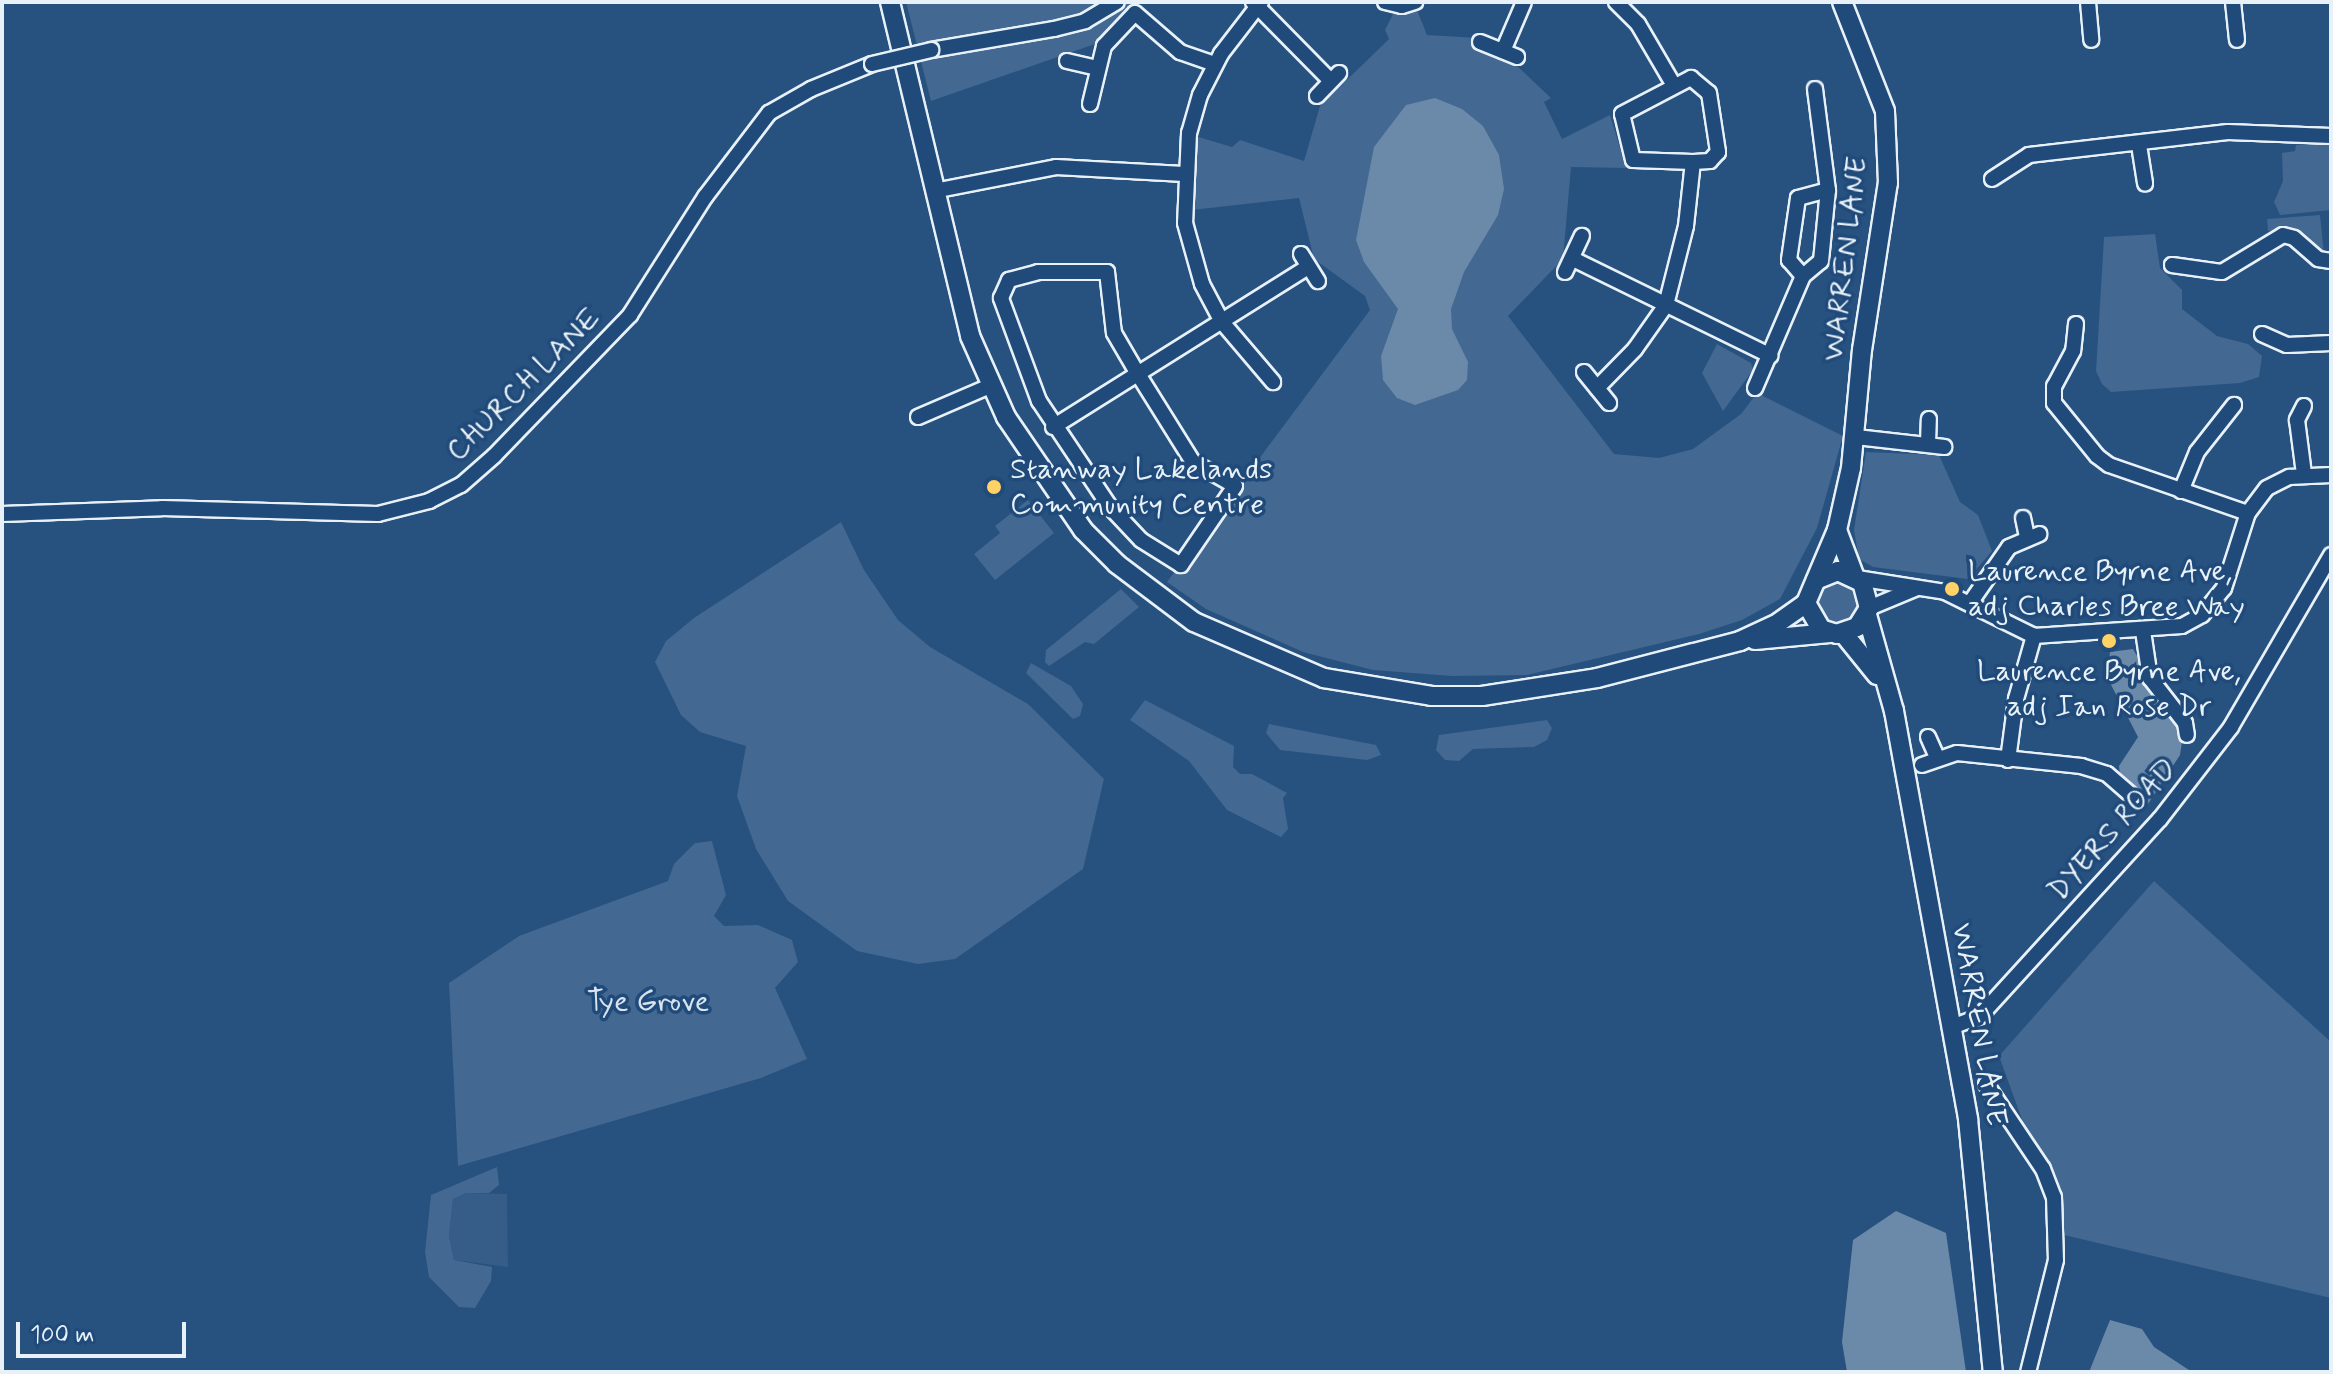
<!DOCTYPE html>
<style>
body{margin:0}
#map{position:relative;width:2333px;height:1374px;overflow:hidden;background:#27517f;font-family:Mynerve,sans-serif}
div>[style]{position:absolute}
[style*='--x']{left:calc(var(--x)*1px);top:calc(var(--y)*1px);width:calc(var(--w)*1px);rotate:calc(var(--a)*1deg)}
.built>*{inset:0;background:#355d88}
.green>*{inset:0;background:#436891}
.round{border-radius:50%}
.water>*{inset:0;background:#6b8aaa}
.roads{filter:drop-shadow(2px 0 #e8f1f8) drop-shadow(-2px 0 #e8f1f8) drop-shadow(0 2px #e8f1f8) drop-shadow(0 -2px #e8f1f8)}
.street>*{height:14px;margin:-7px;padding:0 7px;transform-origin:7px;border-radius:7px;background:#1f4a7a}
.secondary>*{height:18px;margin:-9px;padding:0 9px;transform-origin:9px;border-radius:9px;background:#1f4a7a}
.bridges{filter:drop-shadow(2px 0 #e8f1f8) drop-shadow(-2px 0 #e8f1f8) drop-shadow(0 2px #e8f1f8) drop-shadow(0 -2px #e8f1f8)}
.street-bridge>*{height:14px;margin:-7px;padding:0 7px;transform-origin:7px;border-radius:7px;background:#1f4a7a}
.dots>*{width:22px;height:22px;translate:-50% -50%;box-sizing:border-box;border:4px solid #1f4a7a;border-radius:50%}
span{translate:-50% -50%;white-space:nowrap;text-align:center;line-height:1.15;-webkit-text-stroke:7px #1f4a7a;paint-order:stroke}
.street-label{font-size:30px;color:#e8f1f8}
.poi-label{font-size:30px;color:#e8f1f8}
.left{translate:0 -50%;text-align:left}
.park-label{font-size:30px;color:#d8e3ee}
.frame{position:absolute;inset:0;border:4px solid #e8f1f8;pointer-events:none}
.scale{position:absolute;left:16px;top:1322px;width:170px;height:36px;box-sizing:border-box;border:4px solid #e8f1f8;border-top:0;padding-left:10px;font-size:24px;line-height:28px;white-space:nowrap;color:#e8f1f8;-webkit-text-stroke:6px #1f4a7a;paint-order:stroke}
</style>
<div id="map">
<div class="built">
<div style="clip-path:polygon(466px 1193px,507px 1194px,508px 1267px,454px 1260px,449px 1236px,453px 1199px)"></div>
</div>
<div class="green">
<div style="clip-path:polygon(906px 2px,1136px 2px,1095px 44px,931px 101px)"></div>
<div style="clip-path:polygon(1417px 10px,1427px 35px,1477px 38px,1475px 49px,1517px 66px,1551px 98px,1544px 102px,1562px 139px,1610px 115px,1626px 168px,1571px 167px,1563px 259px,1508px 316px,1614px 454px,1659px 458px,1693px 449px,1741px 414px,1757px 393px,1843px 436px,1817px 528px,1780px 599px,1742px 620px,1699px 634px,1527px 675px,1452px 676px,1373px 670px,1303px 652px,1206px 609px,1167px 582px,1370px 310px,1365px 296px,1314px 259px,1299px 198px,1192px 210px,1195px 136px,1232px 147px,1240px 140px,1304px 161px,1320px 106px,1389px 39px,1385px 30px,1393px 14px)"></div>
<div style="clip-path:polygon(2331px 140px,2331px 210px,2280px 215px,2274px 202px,2283px 181px,2282px 153px,2295px 151px,2296px 145px)"></div>
<div style="clip-path:polygon(2320px 215px,2324px 254px,2291px 229px,2268px 231px,2267px 219px)"></div>
<div style="clip-path:polygon(2155px 234px,2160px 268px,2182px 290px,2182px 309px,2217px 336px,2248px 344px,2262px 356px,2259px 377px,2240px 383px,2111px 392px,2102px 384px,2096px 371px,2104px 237px)"></div>
<div style="clip-path:polygon(1717px 344px,1751px 363px,1753px 370px,1723px 411px,1702px 373px)"></div>
<div style="clip-path:polygon(1866px 452px,1939px 455px,1960px 502px,1978px 515px,1992px 551px,1968px 579px,1873px 567px,1859px 559px,1854px 530px)"></div>
<div style="clip-path:polygon(1028px 500px,1054px 533px,995px 580px,974px 554px,1000px 533px,995px 526px)"></div>
<div style="clip-path:polygon(841px 522px,864px 570px,898px 620px,930px 647px,1028px 704px,1104px 779px,1083px 869px,955px 959px,918px 964px,857px 951px,788px 901px,756px 849px,737px 796px,746px 746px,700px 732px,681px 715px,655px 662px,666px 641px,694px 618px)"></div>
<div class="round" style="left:1817px;top:581px;width:42px;height:42px"></div>
<div style="clip-path:polygon(1121px 589px,1139px 607px,1094px 644px,1085px 642px,1049px 666px,1045px 662px,1046px 650px)"></div>
<div style="clip-path:polygon(1031px 663px,1071px 686px,1083px 704px,1080px 716px,1073px 719px,1026px 673px)"></div>
<div style="clip-path:polygon(1145px 700px,1234px 746px,1233px 767px,1240px 774px,1252px 774px,1287px 793px,1283px 798px,1288px 829px,1281px 837px,1227px 810px,1189px 761px,1130px 720px)"></div>
<div style="clip-path:polygon(1547px 720px,1552px 728px,1547px 740px,1534px 747px,1473px 749px,1459px 761px,1445px 760px,1436px 750px,1439px 735px)"></div>
<div style="clip-path:polygon(1269px 724px,1376px 745px,1381px 755px,1367px 760px,1280px 750px,1266px 733px)"></div>
<div style="clip-path:polygon(712px 841px,726px 895px,714px 916px,724px 926px,758px 925px,792px 940px,798px 962px,775px 988px,807px 1059px,761px 1078px,458px 1166px,449px 983px,519px 936px,668px 881px,674px 864px,695px 843px)"></div>
<div style="clip-path:polygon(2154px 881px,2331px 1042px,2331px 1298px,2064px 1235px,1999px 1056px)"></div>
<div style="clip-path:polygon(497px 1167px,499px 1185px,489px 1193px,466px 1193px,453px 1199px,449px 1236px,454px 1260px,492px 1267px,491px 1281px,475px 1308px,459px 1307px,429px 1277px,425px 1252px,431px 1195px)"></div>
</div>
<div class="water">
<div style="clip-path:polygon(1435px 98px,1462px 109px,1483px 126px,1499px 155px,1504px 189px,1498px 215px,1464px 272px,1451px 309px,1452px 329px,1468px 362px,1467px 380px,1458px 390px,1415px 405px,1397px 398px,1383px 380px,1381px 356px,1398px 309px,1364px 262px,1356px 240px,1374px 147px,1406px 105px)"></div>
<div style="clip-path:polygon(2133px 649px,2183px 735px,2180px 755px,2148px 804px,2120px 777px,2119px 766px,2138px 737px,2107px 677px,2110px 652px)"></div>
<div style="clip-path:polygon(1896px 1211px,1946px 1233px,1966px 1372px,1847px 1372px,1842px 1342px,1853px 1240px)"></div>
<div style="clip-path:polygon(2110px 1320px,2142px 1329px,2154px 1347px,2192px 1372px,2089px 1372px)"></div>
</div>
<div class="roads">
<div class="street">
<div style="--x:1253;--y:2;--w:110;--a:45.4"></div>
<div style="--x:1261;--y:2;--w:66;--a:127.6"></div>
<div style="--x:1221;--y:54;--w:46;--a:117.1"></div>
<div style="--x:1200;--y:95;--w:40;--a:106"></div>
<div style="--x:1189;--y:133;--w:90;--a:92.5"></div>
<div style="--x:1185;--y:223;--w:63;--a:74.4"></div>
<div style="--x:1202;--y:284;--w:43;--a:62.2"></div>
<div style="--x:1222;--y:322;--w:79;--a:49.6"></div>
<div style="--x:1385;--y:2;--w:17;--a:13"></div>
<div style="--x:1402;--y:6;--w:14;--a:-17"></div>
<div style="--x:1616;--y:2;--w:31;--a:45"></div>
<div style="--x:1638;--y:24;--w:69;--a:59.7"></div>
<div style="--x:2088;--y:2;--w:38;--a:85"></div>
<div style="--x:2233;--y:2;--w:38;--a:84"></div>
<div style="--x:1480;--y:42;--w:40;--a:22"></div>
<div style="--x:931;--y:50;--w:125;--a:-9.7"></div>
<div style="--x:1054;--y:29;--w:32;--a:-14"></div>
<div style="--x:1085;--y:21;--w:37;--a:-31"></div>
<div style="--x:1503;--y:51;--w:53;--a:-66.8"></div>
<div style="--x:1067;--y:61;--w:31;--a:13"></div>
<div style="--x:1691;--y:78;--w:23;--a:40"></div>
<div style="--x:1709;--y:93;--w:60;--a:81.3"></div>
<div style="--x:1718;--y:152;--w:12;--a:132"></div>
<div style="--x:1710;--y:161;--w:17;--a:177"></div>
<div style="--x:1693;--y:162;--w:60;--a:-178.1"></div>
<div style="--x:1633;--y:160;--w:47;--a:-103.4"></div>
<div style="--x:1622;--y:114;--w:78;--a:-27.6"></div>
<div style="--x:1815;--y:89;--w:102;--a:82.7"></div>
<div style="--x:1317;--y:96;--w:32;--a:-46"></div>
<div style="--x:1090;--y:104;--w:60;--a:-76.4"></div>
<div style="--x:1104;--y:46;--w:45;--a:-46.8"></div>
<div style="--x:1135;--y:13;--w:60;--a:40.9"></div>
<div style="--x:1180;--y:52;--w:37;--a:19"></div>
<div style="--x:2139;--y:145;--w:39;--a:81"></div>
<div style="--x:1992;--y:179;--w:44;--a:-33"></div>
<div style="--x:2029;--y:155;--w:200;--a:-6.6"></div>
<div style="--x:2228;--y:132;--w:103;--a:2.2"></div>
<div style="--x:934;--y:191;--w:124;--a:-11.1"></div>
<div style="--x:1056;--y:167;--w:128;--a:3.1"></div>
<div style="--x:1301;--y:254;--w:32;--a:58"></div>
<div style="--x:1573;--y:259;--w:220;--a:26.1"></div>
<div style="--x:2172;--y:265;--w:50;--a:8"></div>
<div style="--x:2222;--y:272;--w:71;--a:-31.2"></div>
<div style="--x:2283;--y:235;--w:11;--a:15"></div>
<div style="--x:2294;--y:238;--w:32;--a:41"></div>
<div style="--x:2318;--y:259;--w:13;--a:9"></div>
<div style="--x:1038;--y:272;--w:69;--a:0"></div>
<div style="--x:1107;--y:272;--w:61;--a:83.5"></div>
<div style="--x:1114;--y:333;--w:48;--a:59.7"></div>
<div style="--x:1138;--y:374;--w:104;--a:58"></div>
<div style="--x:1193;--y:462;--w:48;--a:29.7"></div>
<div style="--x:1235;--y:486;--w:96;--a:124.4"></div>
<div style="--x:1181;--y:565;--w:47;--a:-148"></div>
<div style="--x:1141;--y:540;--w:45;--a:-133.2"></div>
<div style="--x:1110;--y:507;--w:128;--a:-123.8"></div>
<div style="--x:1039;--y:401;--w:110;--a:-110.3"></div>
<div style="--x:1001;--y:298;--w:20;--a:-66"></div>
<div style="--x:1009;--y:280;--w:30;--a:-15"></div>
<div style="--x:1565;--y:272;--w:40;--a:-65"></div>
<div style="--x:2076;--y:324;--w:27;--a:96"></div>
<div style="--x:2073;--y:351;--w:40;--a:118"></div>
<div style="--x:2054;--y:386;--w:17;--a:90"></div>
<div style="--x:2054;--y:403;--w:68;--a:50.9"></div>
<div style="--x:2097;--y:456;--w:15;--a:37"></div>
<div style="--x:2109;--y:465;--w:147;--a:19.1"></div>
<div style="--x:2262;--y:334;--w:27;--a:24"></div>
<div style="--x:2287;--y:345;--w:44;--a:-2.6"></div>
<div style="--x:1584;--y:372;--w:40;--a:51"></div>
<div style="--x:1597;--y:388;--w:54;--a:-45.7"></div>
<div style="--x:1635;--y:349;--w:54;--a:-54.8"></div>
<div style="--x:1666;--y:305;--w:81;--a:-75.8"></div>
<div style="--x:1686;--y:226;--w:64;--a:-83.8"></div>
<div style="--x:1755;--y:388;--w:122;--a:-66.8"></div>
<div style="--x:1803;--y:276;--w:23;--a:-40"></div>
<div style="--x:1821;--y:261;--w:71;--a:-84.4"></div>
<div style="--x:1828;--y:190;--w:31;--a:165"></div>
<div style="--x:1798;--y:198;--w:63;--a:98.3"></div>
<div style="--x:1789;--y:260;--w:21;--a:49"></div>
<div style="--x:2304;--y:406;--w:16;--a:117"></div>
<div style="--x:2297;--y:420;--w:54;--a:82.6"></div>
<div style="--x:918;--y:417;--w:78;--a:-23.3"></div>
<div style="--x:1053;--y:427;--w:301;--a:-32.1"></div>
<div style="--x:1856;--y:437;--w:89;--a:6.5"></div>
<div style="--x:1928;--y:443;--w:24;--a:-88"></div>
<div style="--x:2181;--y:491;--w:42;--a:-67.7"></div>
<div style="--x:2197;--y:452;--w:60;--a:-51.8"></div>
<div style="--x:2;--y:514;--w:160;--a:-2.1"></div>
<div style="--x:162;--y:508;--w:216;--a:1.6"></div>
<div style="--x:378;--y:514;--w:53;--a:-14.3"></div>
<div style="--x:429;--y:501;--w:36;--a:-27"></div>
<div style="--x:461;--y:485;--w:44;--a:-41.3"></div>
<div style="--x:494;--y:456;--w:196;--a:-46"></div>
<div style="--x:630;--y:315;--w:140;--a:-57.6"></div>
<div style="--x:705;--y:197;--w:106;--a:-52.7"></div>
<div style="--x:769;--y:113;--w:48;--a:-29.7"></div>
<div style="--x:811;--y:89;--w:66;--a:-22.3"></div>
<div style="--x:2023;--y:518;--w:19;--a:78"></div>
<div style="--x:1857;--y:578;--w:89;--a:9"></div>
<div style="--x:1945;--y:592;--w:99;--a:26.3"></div>
<div style="--x:2034;--y:636;--w:148;--a:-3.9"></div>
<div style="--x:2182;--y:626;--w:23;--a:-29"></div>
<div style="--x:2202;--y:615;--w:35;--a:-51"></div>
<div style="--x:2224;--y:588;--w:79;--a:-72.3"></div>
<div style="--x:2248;--y:513;--w:31;--a:-53"></div>
<div style="--x:2267;--y:488;--w:25;--a:-27"></div>
<div style="--x:2289;--y:477;--w:42;--a:-2.7"></div>
<div style="--x:1970;--y:603;--w:68;--a:-55.1"></div>
<div style="--x:2009;--y:547;--w:33;--a:-23"></div>
<div style="--x:1869;--y:608;--w:52;--a:-22.6"></div>
<div style="--x:2143;--y:631;--w:48;--a:81.5"></div>
<div style="--x:2150;--y:678;--w:57;--a:52.1"></div>
<div style="--x:2185;--y:723;--w:12;--a:81"></div>
<div style="--x:1928;--y:737;--w:22;--a:66"></div>
<div style="--x:2008;--y:760;--w:62;--a:-82.5"></div>
<div style="--x:2016;--y:699;--w:66;--a:-74.1"></div>
<div style="--x:1922;--y:765;--w:37;--a:-19"></div>
<div style="--x:1957;--y:753;--w:125;--a:6"></div>
<div style="--x:2081;--y:766;--w:27;--a:17"></div>
<div style="--x:2107;--y:774;--w:33;--a:41"></div>
<div style="--x:1952;--y:1027;--w:30;--a:-21"></div>
<div style="--x:1980;--y:1016;--w:267;--a:-47.6"></div>
<div style="--x:2160;--y:819;--w:116;--a:-52.3"></div>
<div style="--x:2231;--y:727;--w:199;--a:-59.8"></div>
<div style="--x:1986;--y:1084;--w:102;--a:56.2"></div>
<div style="--x:2043;--y:1169;--w:30;--a:69"></div>
<div style="--x:2054;--y:1197;--w:63;--a:88.2"></div>
<div style="--x:2056;--y:1260;--w:115;--a:104"></div>
</div>
<div class="secondary">
<div style="--x:890;--y:2;--w:343;--a:76.5"></div>
<div style="--x:970;--y:336;--w:89;--a:66"></div>
<div style="--x:1006;--y:417;--w:137;--a:55.7"></div>
<div style="--x:1083;--y:530;--w:48;--a:45"></div>
<div style="--x:1117;--y:564;--w:96;--a:37"></div>
<div style="--x:1194;--y:622;--w:142;--a:23.3"></div>
<div style="--x:1324;--y:678;--w:109;--a:9.5"></div>
<div style="--x:1431;--y:696;--w:51;--a:0"></div>
<div style="--x:1482;--y:696;--w:116;--a:-8.9"></div>
<div style="--x:1597;--y:678;--w:148;--a:-14.5"></div>
<div style="--x:1740;--y:641;--w:38;--a:-25"></div>
<div style="--x:1775;--y:625;--w:38;--a:-35"></div>
<div style="--x:1837;--y:530;--w:48;--a:69.3"></div>
<div style="--x:1816;--y:580;--w:24;--a:-22"></div>
<div style="--x:1838;--y:571;--w:26;--a:25"></div>
<div style="--x:1862;--y:582;--w:27;--a:75"></div>
<div style="--x:1869;--y:608;--w:22;--a:122"></div>
<div style="--x:1857;--y:627;--w:21;--a:161"></div>
<div style="--x:1837;--y:634;--w:17;--a:-163"></div>
<div style="--x:1821;--y:629;--w:30;--a:-120"></div>
<div style="--x:1806;--y:603;--w:79;--a:-67"></div>
<div style="--x:1837;--y:530;--w:64;--a:-77.3"></div>
<div style="--x:1851;--y:468;--w:119;--a:-84.7"></div>
<div style="--x:1862;--y:350;--w:169;--a:-81.2"></div>
<div style="--x:1888;--y:183;--w:72;--a:-92.4"></div>
<div style="--x:1885;--y:111;--w:117;--a:-111.5"></div>
<div style="--x:1867;--y:615;--w:100;--a:74.3"></div>
<div style="--x:1894;--y:711;--w:415;--a:79.7"></div>
<div style="--x:1968;--y:1119;--w:254;--a:84.4"></div>
<div style="--x:1843;--y:633;--w:54;--a:51"></div>
<div style="--x:1755;--y:640;--w:75;--a:-5.3"></div>
</div>
</div>
<div class="bridges">
<div class="street-bridge">
<div style="--x:872;--y:64;--w:61;--a:-13.3"></div>
</div>
</div>
<div class="dots">
<div style="left:994px;top:487px;background:#ffd166"></div>
<div style="left:1952px;top:589px;background:#ffd166"></div>
<div style="left:2109px;top:641px;background:#ffd166"></div>
</div>
<div class="street-label">
<span style="left:1846px;top:259px;rotate:-83deg">WARREN LANE</span>
<span style="left:524px;top:385px;rotate:-45deg">CHURCH LANE</span>
<span style="left:2113px;top:830px;rotate:-49deg">DYERS ROAD</span>
<span style="left:1978px;top:1025px;rotate:80deg">WARREN LANE</span>
</div>
<div class="poi-label">
<span class="left" style="left:1010px;top:487px">Stanway Lakelands<br>Community Centre</span>
<span class="left" style="left:1968px;top:589px">Laurence Byrne Ave,<br>adj Charles Bree Way</span>
<span style="left:2109px;top:689px">Laurence Byrne Ave,<br>adj Ian Rose Dr</span>
</div>
<div class="park-label">
<span style="left:648px;top:1002px">Tye Grove</span>
</div>
<div class="frame"></div>
<div class="scale">100 m</div>
</div>
